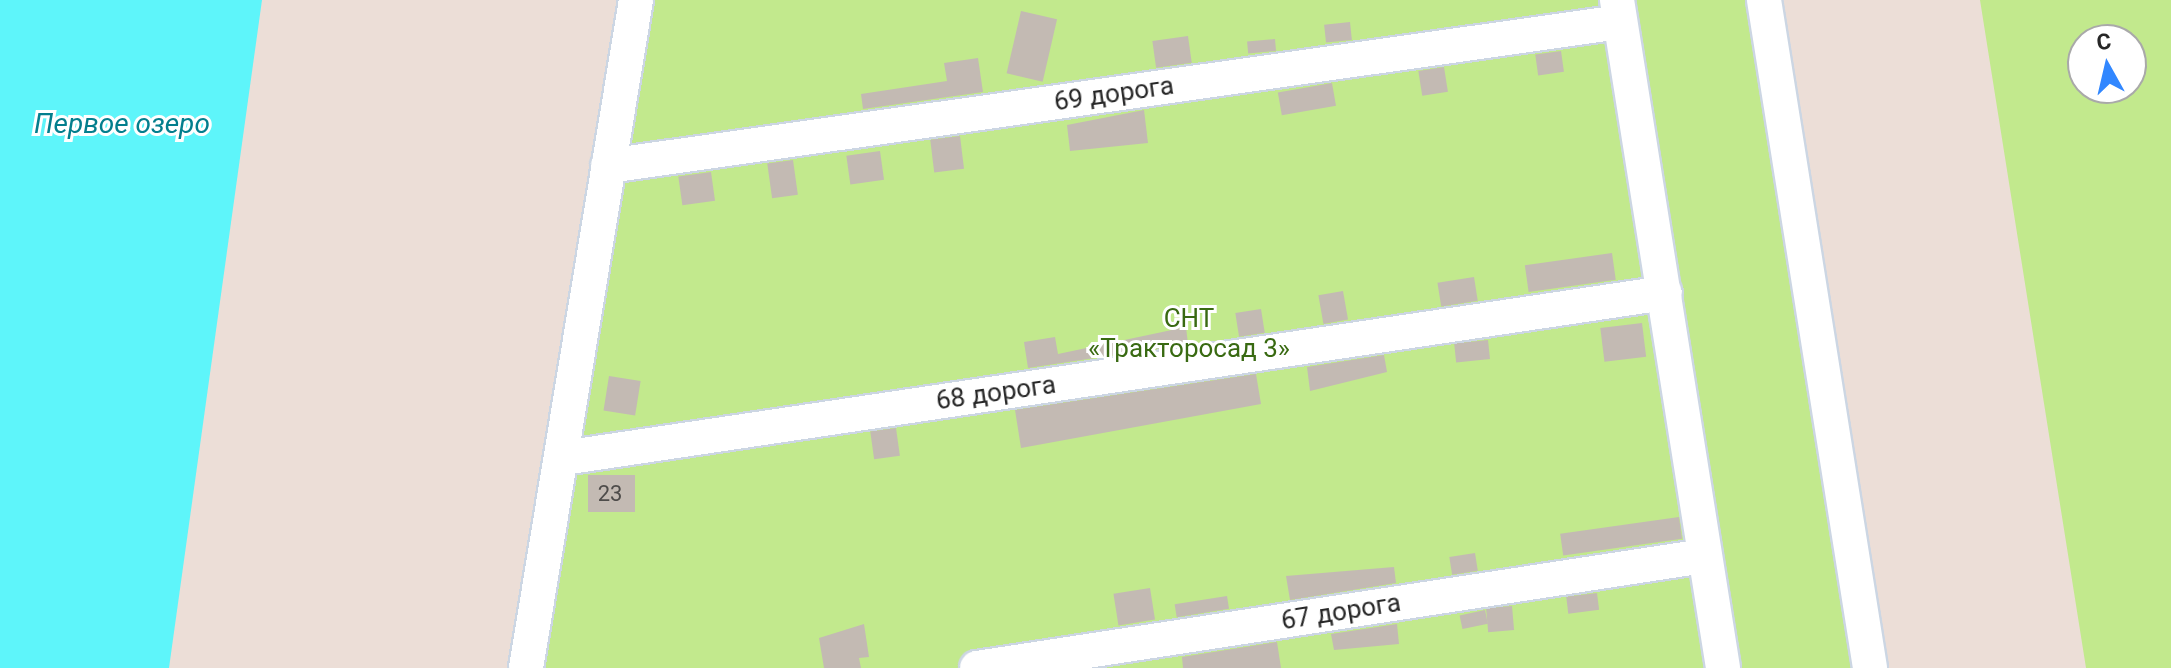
<!DOCTYPE html>
<meta charset="utf-8">
<style>
body{margin:0}
#map{position:relative;width:2171px;height:668px;overflow:hidden;background:#ecded7;font-family:Roboto,sans-serif}
div>[style]{position:absolute}
[style*='--x']{left:calc(var(--x)*1px);top:calc(var(--y)*1px);width:calc(var(--w)*1px);rotate:calc(var(--a)*1deg)}
.green>*{inset:0;background:#c2e98d}
.water>*{inset:0;background:#5ef5fa}
.building>*{inset:0;background:#c3bab3;transform-origin:0 0}
.roads{filter:drop-shadow(2px 0 #ccd6e3) drop-shadow(-2px 0 #ccd6e3) drop-shadow(0 2px #ccd6e3) drop-shadow(0 -2px #ccd6e3)}
.minor>*{height:34px;margin:-17px;padding:0 17px;transform-origin:17px;border-radius:17px;background:#fff}
span{translate:-50% -50%;white-space:nowrap;text-align:center;line-height:1.15;-webkit-text-stroke:6px #fff;paint-order:stroke}
.number-label{font-size:22px;color:#4e4c4a}
.number-label span{-webkit-text-stroke-width:0}
.street-label{font-size:26px;color:#272727}
.park-label{font-size:26px;color:#396a12}
.water-label{font-size:28px;color:#037e8d;font-style:italic}
.north{position:absolute;left:2067px;top:24px;width:80px;height:80px;box-sizing:border-box;background:#fff;border:2px solid #a9a9a9;border-radius:50%;rotate:352deg;font-size:22px;font-weight:700;line-height:32px;text-align:center;color:#272727}
.north::after{content:'';display:block;margin:auto;width:28px;height:36px;background:#3187ff;clip-path:polygon(50% 0,100% 100%,50% 72%,0 100%)}
</style>
<div id="map">
<div class="green">
<div style="clip-path:polygon(625px 0,1754px 0,1858px 668px,520px 668px)"></div>
<div style="clip-path:polygon(evenodd,1980px 0,2171px 0,2171px 668px,2086px 668px,1980px 0,2131px 40px,2131px 88px,2083px 88px,2083px 40px,2131px 40px)"></div>
</div>
<div class="water">
<div style="clip-path:polygon(0 0,262px 0,169px 668px,0 668px)"></div>
</div>
<div class="building">
<div style="left:1021px;top:11px;width:37px;height:64px;rotate:13deg"></div>
<div style="left:1350px;top:22px;width:18px;height:26px;rotate:84deg"></div>
<div style="left:1188px;top:36px;width:27px;height:36px;rotate:82deg"></div>
<div style="left:1275px;top:39px;width:12px;height:28px;rotate:85deg"></div>
<div style="left:1561px;top:51px;width:21px;height:26px;rotate:82deg"></div>
<div style="clip-path:polygon(978px 58px,983px 92px,863px 109px,861px 94px,947px 81px,944px 63px)"></div>
<div style="left:1444px;top:67px;width:25px;height:26px;rotate:81deg"></div>
<div style="left:1332px;top:83px;width:23px;height:55px;rotate:80deg"></div>
<div style="clip-path:polygon(1144px 110px,1148px 143px,1070px 151px,1067px 125px)"></div>
<div style="left:960px;top:136px;width:33px;height:30px;rotate:83deg"></div>
<div style="left:880px;top:151px;width:29px;height:34px;rotate:82deg"></div>
<div style="left:793px;top:160px;width:35px;height:26px;rotate:82deg"></div>
<div style="left:711px;top:172px;width:29px;height:33px;rotate:82deg"></div>
<div style="left:1612px;top:253px;width:27px;height:88px;rotate:82deg"></div>
<div style="left:1474px;top:277px;width:24px;height:37px;rotate:81deg"></div>
<div style="left:1343px;top:291px;width:29px;height:25px;rotate:80deg"></div>
<div style="left:1261px;top:309px;width:24px;height:26px;rotate:81deg"></div>
<div style="left:1642px;top:323px;width:34px;height:42px;rotate:83deg"></div>
<div style="clip-path:polygon(1186px 327px,1188px 344px,1028px 368px,1024px 342px,1055px 337px,1058px 354px)"></div>
<div style="left:1488px;top:340px;width:19px;height:34px;rotate:84deg"></div>
<div style="clip-path:polygon(1384px 355px,1387px 372px,1310px 391px,1307px 367px)"></div>
<div style="clip-path:polygon(1256px 374px,1261px 404px,1021px 448px,1015px 410px)"></div>
<div style="left:609px;top:376px;width:32px;height:35px;rotate:9deg"></div>
<div style="left:896px;top:428px;width:28px;height:26px;rotate:82deg"></div>
<div style="left:588px;top:475px;width:47px;height:37px"></div>
<div style="left:1679px;top:517px;width:22px;height:120px;rotate:82deg"></div>
<div style="left:1475px;top:553px;width:18px;height:26px;rotate:81deg"></div>
<div style="clip-path:polygon(1394px 567px,1396px 583px,1290px 600px,1286px 576px)"></div>
<div style="left:1150px;top:588px;width:32px;height:37px;rotate:81deg"></div>
<div style="left:1597px;top:593px;width:17px;height:31px;rotate:83deg"></div>
<div style="left:1227px;top:596px;width:13px;height:53px;rotate:81deg"></div>
<div style="left:1512px;top:606px;width:24px;height:26px;rotate:85deg"></div>
<div style="left:1485px;top:610px;width:14px;height:26px;rotate:78deg"></div>
<div style="clip-path:polygon(864px 624px,869px 657px,859px 658px,861px 668px,824px 668px,819px 638px)"></div>
<div style="clip-path:polygon(1397px 624px,1399px 644px,1334px 650px,1331px 634px)"></div>
<div style="clip-path:polygon(1277px 642px,1281px 668px,1183px 668px,1182px 657px)"></div>
</div>
<div class="roads">
<div class="minor">
<div style="--x:1617;--y:0;--w:676;--a:80.98"></div>
<div style="--x:1764;--y:0;--w:676;--a:80.98"></div>
<div style="--x:608;--y:166;--w:1022;--a:-8.1"></div>
<div style="--x:563;--y:458;--w:1114;--a:-8.52"></div>
<div style="--x:526;--y:668;--w:677;--a:-80.65"></div>
<div style="--x:977;--y:668;--w:736;--a:-8.76"></div>
</div>
</div>
<div class="number-label">
<span style="left:610px;top:494px">23</span>
</div>
<div class="street-label">
<span style="left:1114px;top:94px;rotate:-8deg">69 дорога</span>
<span style="left:996px;top:393px;rotate:-8deg">68 дорога</span>
<span style="left:1341px;top:612px;rotate:-9deg">67 дорога</span>
</div>
<div class="park-label">
<span style="left:1189px;top:334px">СНТ<br>«Тракторосад 3»</span>
</div>
<div class="water-label">
<span style="left:122px;top:124px">Первое озеро</span>
</div>
<div class="north">С</div>
</div>
